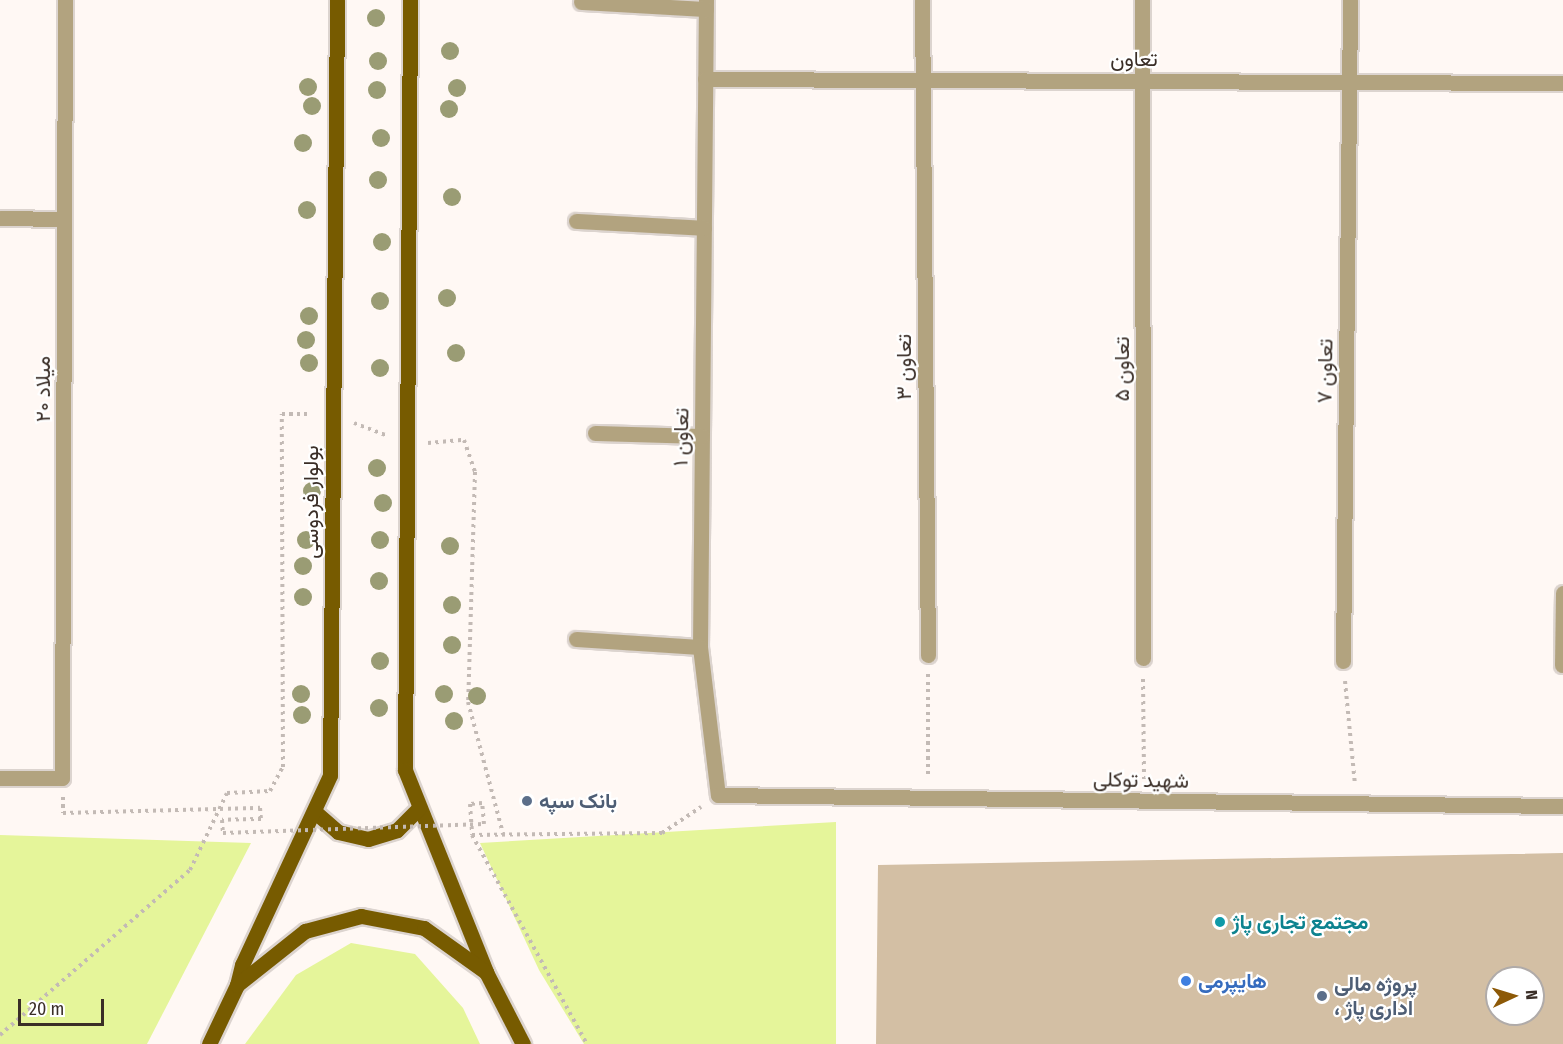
<!DOCTYPE html>
<meta charset="utf-8">
<style>
body{margin:0}
#map{position:relative;width:1563px;height:1044px;overflow:hidden;background:#fff8f4;font-family:"Fira Sans Condensed",Vazirmatn,sans-serif}
div>[style]{position:absolute}
[style*='--x']{left:calc(var(--x)*1px);top:calc(var(--y)*1px);width:calc(var(--w)*1px);rotate:calc(var(--a)*1deg)}
.green>*{inset:0;background:#e5f59a}
.building>*{inset:0;background:#d3bfa4}
.path>*{height:4px;margin-top:-2px;transform-origin:0;background:repeating-linear-gradient(90deg,#c3bab5 0 3px,transparent 0 7.5px)}
.roads{filter:drop-shadow(2px 0 #dcd4cf) drop-shadow(-2px 0 #dcd4cf) drop-shadow(0 2px #dcd4cf) drop-shadow(0 -2px #dcd4cf)}
.minor>*{height:15px;margin:-7.5px;padding:0 7.5px;transform-origin:7.5px;border-radius:7.5px;background:#b2a37f}
.major>*{height:15px;margin:-7.5px;padding:0 7.5px;transform-origin:7.5px;border-radius:7.5px;background:#775b00}
.path-bridge>*{height:4px;margin-top:-2px;transform-origin:0;background:repeating-linear-gradient(90deg,#c3bab5 0 3px,transparent 0 7.5px)}
.trees>*{width:18px;height:18px;margin:-9px;border-radius:50%;background:#9a9c74}
.dots>*{width:16px;height:16px;translate:-50% -50%;box-sizing:border-box;border:3px solid #fff;border-radius:50%}
span{translate:-50% -50%;white-space:nowrap;text-align:center;line-height:1.15;-webkit-text-stroke:4.5px #fff;paint-order:stroke}
.street-label{font-size:21px;color:#3a2e27}
.service-label{font-size:21px;color:#4e5e75;font-weight:700}
.left{translate:0 -50%;text-align:left}
.culture-label{font-size:21px;color:#0d838f;font-weight:700}
.shop-label{font-size:21px;color:#366cbe;font-weight:700}
.north{position:absolute;left:1485px;top:966px;width:60px;height:60px;box-sizing:border-box;background:#fff;border:2px solid #b0aba9;border-radius:50%;rotate:86deg;font-size:16px;font-weight:700;line-height:24px;text-align:center;color:#3a2e27}
.north::after{content:'';display:block;margin:auto;width:21px;height:27px;background:#8d5907;clip-path:polygon(50% 0,100% 100%,50% 72%,0 100%)}
.scale{position:absolute;left:18px;top:999px;width:86px;height:27px;box-sizing:border-box;border:3px solid #3a2e27;border-top:0;padding-left:8px;font-size:18px;line-height:21px;white-space:nowrap;color:#3a2e27;-webkit-text-stroke:4px #fff;paint-order:stroke}
</style>
<div id="map">
<div class="green">
<div style="clip-path:polygon(836px 822px,836px 1044px,584px 1044px,539px 970px,480px 843px)"></div>
<div style="clip-path:polygon(0 835px,251px 843px,147px 1044px,0 1044px)"></div>
<div style="clip-path:polygon(351px 943px,415px 954px,463px 1008px,480px 1044px,245px 1044px,296px 975px)"></div>
</div>
<div class="building">
<div style="clip-path:polygon(evenodd,1563px 853px,1563px 1044px,876px 1044px,878px 865px,1563px 853px,1497px 978px,1533px 978px,1533px 1014px,1497px 1014px,1497px 978px)"></div>
</div>
<div class="path">
<div style="--x:354;--y:423;--w:34;--a:21"></div>
<div style="--x:428;--y:443;--w:36;--a:-5"></div>
<div style="--x:464;--y:440;--w:34;--a:71"></div>
<div style="--x:475;--y:472;--w:230;--a:91.7"></div>
<div style="--x:468;--y:702;--w:137;--a:75.1"></div>
<div style="--x:928;--y:674;--w:104;--a:90"></div>
<div style="--x:1143;--y:679;--w:100;--a:89.4"></div>
<div style="--x:1345;--y:681;--w:103;--a:84.5"></div>
<div style="--x:63;--y:797;--w:16;--a:90"></div>
<div style="--x:63;--y:813;--w:197;--a:-1.5"></div>
<div style="--x:260;--y:808;--w:11;--a:85"></div>
<div style="--x:261;--y:819;--w:39;--a:179"></div>
<div style="--x:222;--y:820;--w:13;--a:86"></div>
<div style="--x:484;--y:824;--w:21;--a:-95"></div>
<div style="--x:482;--y:803;--w:12;--a:175"></div>
<div style="--x:470;--y:804;--w:31;--a:86"></div>
<div style="--x:472;--y:835;--w:239;--a:61.2"></div>
<div style="--x:472;--y:835;--w:190;--a:-0.6"></div>
<div style="--x:662;--y:833;--w:47;--a:-33.7"></div>
<div style="--x:0;--y:1035;--w:252;--a:-41"></div>
<div style="--x:190;--y:870;--w:85;--a:-64.3"></div>
<div style="--x:227;--y:793;--w:43;--a:-2.7"></div>
<div style="--x:270;--y:791;--w:27;--a:-62"></div>
<div style="--x:283;--y:767;--w:353;--a:-90.2"></div>
<div style="--x:282;--y:414;--w:30;--a:0"></div>
</div>
<div class="roads">
<div class="minor">
<div style="--x:706;--y:0;--w:647;--a:90.53"></div>
<div style="--x:700;--y:647;--w:149;--a:83.1"></div>
<div style="--x:718;--y:795;--w:845;--a:0.75"></div>
<div style="--x:922;--y:0;--w:655;--a:89.48"></div>
<div style="--x:1142;--y:0;--w:658;--a:89.91"></div>
<div style="--x:581;--y:2;--w:125;--a:3.2"></div>
<div style="--x:705;--y:79;--w:858;--a:0.27"></div>
<div style="--x:0;--y:218;--w:64;--a:0.9"></div>
<div style="--x:576;--y:221;--w:128;--a:3.1"></div>
<div style="--x:595;--y:433;--w:107;--a:1.6"></div>
<div style="--x:576;--y:639;--w:124;--a:3.7"></div>
<div style="--x:1343;--y:661;--w:661;--a:-89.39"></div>
<div style="--x:1562;--y:665;--w:72;--a:-89.2"></div>
<div style="--x:0;--y:778;--w:62;--a:0"></div>
<div style="--x:62;--y:778;--w:778;--a:-89.78"></div>
</div>
<div class="major">
<div style="--x:410;--y:0;--w:770;--a:90.37"></div>
<div style="--x:405;--y:770;--w:218;--a:68.1"></div>
<div style="--x:486;--y:972;--w:81;--a:62.8"></div>
<div style="--x:315;--y:812;--w:30;--a:41"></div>
<div style="--x:338;--y:832;--w:31;--a:13"></div>
<div style="--x:368;--y:839;--w:30;--a:-17"></div>
<div style="--x:397;--y:830;--w:31;--a:-45"></div>
<div style="--x:237;--y:985;--w:21;--a:-76"></div>
<div style="--x:242;--y:965;--w:209;--a:-65.1"></div>
<div style="--x:330;--y:775;--w:775;--a:-89.48"></div>
<div style="--x:209;--y:1044;--w:65;--a:-64.6"></div>
<div style="--x:237;--y:985;--w:87;--a:-38.5"></div>
<div style="--x:305;--y:931;--w:58;--a:-15"></div>
<div style="--x:361;--y:916;--w:64;--a:10.8"></div>
<div style="--x:424;--y:928;--w:76;--a:35.4"></div>
</div>
</div>
<div class="path-bridge">
<div style="--x:223;--y:833;--w:261;--a:-2"></div>
</div>
<div class="trees">
<div style="left:376px;top:18px"></div>
<div style="left:450px;top:51px"></div>
<div style="left:378px;top:61px"></div>
<div style="left:308px;top:87px"></div>
<div style="left:457px;top:88px"></div>
<div style="left:377px;top:90px"></div>
<div style="left:312px;top:106px"></div>
<div style="left:449px;top:109px"></div>
<div style="left:381px;top:138px"></div>
<div style="left:303px;top:143px"></div>
<div style="left:378px;top:180px"></div>
<div style="left:452px;top:197px"></div>
<div style="left:307px;top:210px"></div>
<div style="left:382px;top:242px"></div>
<div style="left:447px;top:298px"></div>
<div style="left:380px;top:301px"></div>
<div style="left:309px;top:316px"></div>
<div style="left:306px;top:340px"></div>
<div style="left:456px;top:353px"></div>
<div style="left:309px;top:363px"></div>
<div style="left:380px;top:368px"></div>
<div style="left:377px;top:468px"></div>
<div style="left:312px;top:491px"></div>
<div style="left:383px;top:503px"></div>
<div style="left:306px;top:540px"></div>
<div style="left:380px;top:540px"></div>
<div style="left:450px;top:546px"></div>
<div style="left:303px;top:566px"></div>
<div style="left:379px;top:581px"></div>
<div style="left:303px;top:597px"></div>
<div style="left:452px;top:605px"></div>
<div style="left:452px;top:645px"></div>
<div style="left:380px;top:661px"></div>
<div style="left:301px;top:694px"></div>
<div style="left:444px;top:694px"></div>
<div style="left:477px;top:696px"></div>
<div style="left:379px;top:708px"></div>
<div style="left:302px;top:715px"></div>
<div style="left:454px;top:721px"></div>
</div>
<div class="dots">
<div style="left:527px;top:801px;background:#5c6f8a"></div>
<div style="left:1220px;top:922px;background:#0f9aa8"></div>
<div style="left:1186px;top:981px;background:#3f7fe0"></div>
<div style="left:1322px;top:996px;background:#5c6f8a"></div>
</div>
<div class="street-label">
<span style="left:1134px;top:59px">تعاون</span>
<span style="left:904px;top:367px;rotate:-90deg">تعاون ۳</span>
<span style="left:1122px;top:369px;rotate:-90deg">تعاون ۵</span>
<span style="left:1325px;top:371px;rotate:-89deg">تعاون ۷</span>
<span style="left:43px;top:389px;rotate:-90deg">میلاد ۲۰</span>
<span style="left:681px;top:437px;rotate:-89deg">تعاون ۱</span>
<span style="left:311px;top:502px;rotate:-90deg">بولوار فردوسی</span>
<span style="left:1141px;top:780px;rotate:1deg">شهید توکلی</span>
</div>
<div class="service-label">
<span class="left" style="left:539px;top:801px">بانک سپه</span>
<span class="left" style="left:1334px;top:996px">پروژه مالی<br>، اداری پاژ</span>
</div>
<div class="culture-label">
<span class="left" style="left:1232px;top:922px">مجتمع تجاری پاژ</span>
</div>
<div class="shop-label">
<span class="left" style="left:1198px;top:981px">هایپرمی</span>
</div>
<div class="north">N</div>
<div class="scale">20 m</div>
</div>
